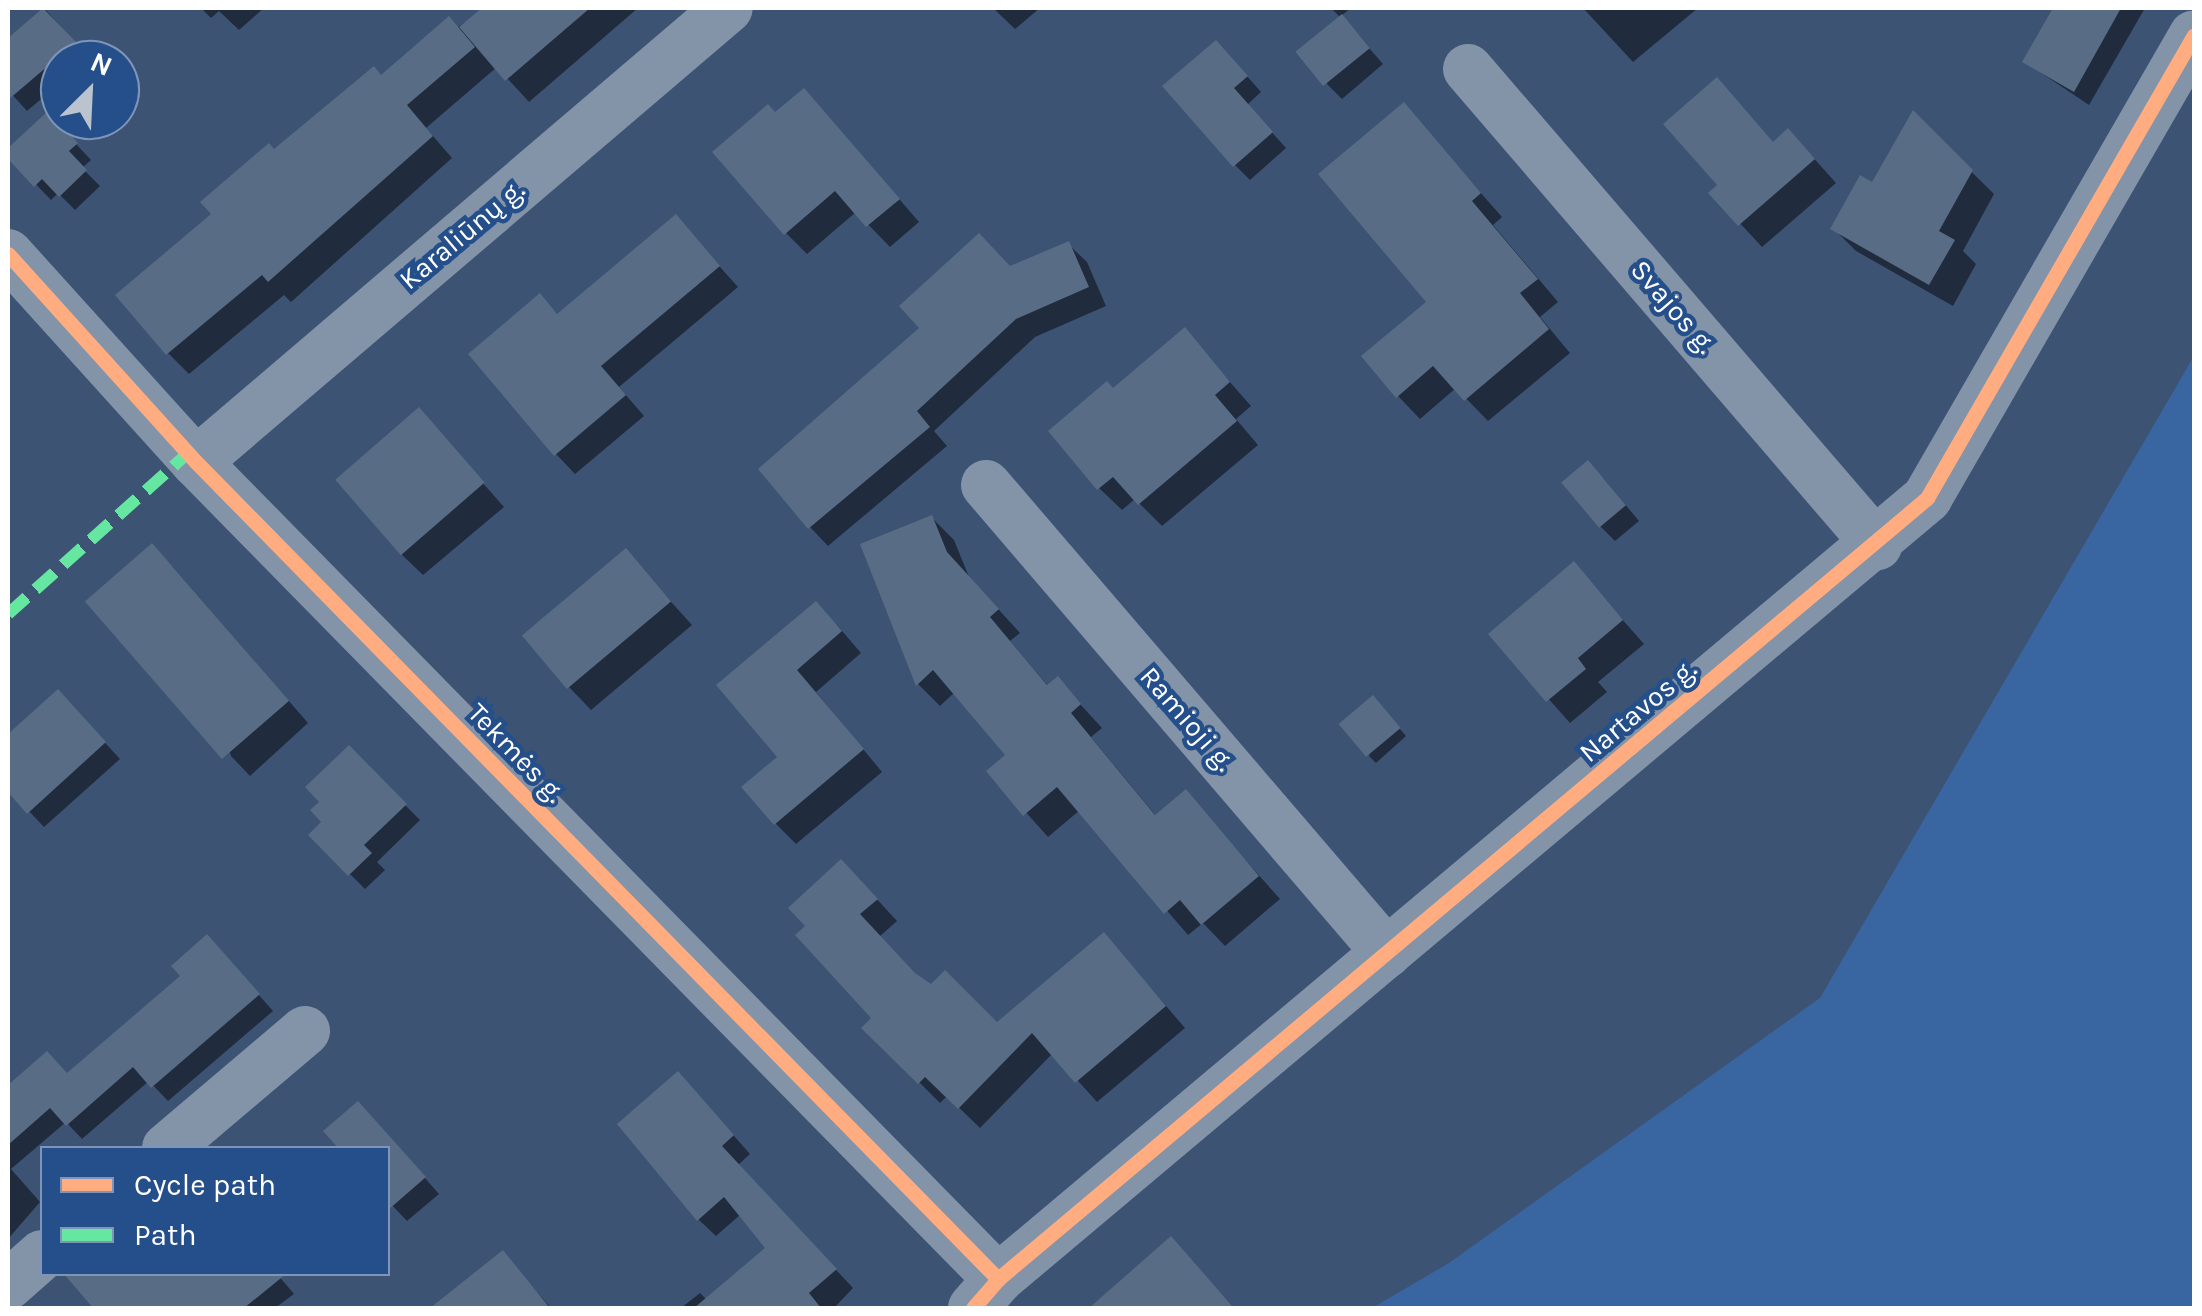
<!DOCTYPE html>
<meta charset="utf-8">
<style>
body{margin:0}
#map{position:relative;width:2202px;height:1316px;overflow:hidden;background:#3c5373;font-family:Karla,sans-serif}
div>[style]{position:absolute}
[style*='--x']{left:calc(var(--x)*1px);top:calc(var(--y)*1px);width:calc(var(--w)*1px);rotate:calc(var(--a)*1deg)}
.green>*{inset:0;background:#3966a0}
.shadow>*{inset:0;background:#0007}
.building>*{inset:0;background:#596c85;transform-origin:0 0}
.street>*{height:50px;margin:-25px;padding:0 25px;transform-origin:25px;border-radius:25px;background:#8393a8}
.quiet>*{height:12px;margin-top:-6px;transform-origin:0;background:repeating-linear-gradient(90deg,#66e7a1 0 25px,transparent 0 37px)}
.cycleway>*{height:15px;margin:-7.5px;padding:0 7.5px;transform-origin:7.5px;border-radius:7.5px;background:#ffac80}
span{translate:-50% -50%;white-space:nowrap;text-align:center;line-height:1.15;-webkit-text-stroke:9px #254f8a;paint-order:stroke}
.street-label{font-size:28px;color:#fff}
.frame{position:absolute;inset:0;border:10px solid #fff;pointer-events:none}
.legend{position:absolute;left:40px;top:1146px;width:350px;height:130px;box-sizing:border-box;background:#254f8a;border:2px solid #7c95b9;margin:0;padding:12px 18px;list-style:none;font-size:30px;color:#fff}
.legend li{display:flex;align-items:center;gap:20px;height:50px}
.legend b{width:50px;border:2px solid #7c95b9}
.north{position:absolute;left:40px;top:40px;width:100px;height:100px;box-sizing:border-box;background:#254f8a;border:2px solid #7c95b9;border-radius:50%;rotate:24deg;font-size:28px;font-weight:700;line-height:40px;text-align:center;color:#fff}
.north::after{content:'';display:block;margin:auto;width:35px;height:45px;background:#bbc3ce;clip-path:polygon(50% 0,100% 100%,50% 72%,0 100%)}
</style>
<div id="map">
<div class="green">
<div style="clip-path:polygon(2194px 356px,2194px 1308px,1372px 1308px,1449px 1263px,1820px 998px)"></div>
</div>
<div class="shadow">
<div style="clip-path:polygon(201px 8px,264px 8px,239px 30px,219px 11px,211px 18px)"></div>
<div style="clip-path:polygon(486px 8px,638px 8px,529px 102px,497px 67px,426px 128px,452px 158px,291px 302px,284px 295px,189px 374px,168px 353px,214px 215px,275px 152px)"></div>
<div style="clip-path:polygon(993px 8px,1040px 8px,1015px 29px)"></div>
<div style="clip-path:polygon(1331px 8px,1351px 8px,1341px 16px,1383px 64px,1342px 99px,1327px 84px,1341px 18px)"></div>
<div style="clip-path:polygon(1583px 8px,1698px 8px,1633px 62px)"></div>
<div style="clip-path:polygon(2055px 8px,2145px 8px,2089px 105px,2025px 62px)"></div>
<div style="clip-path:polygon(45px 9px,89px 58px,60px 60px,60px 83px,27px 111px,8px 90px,8px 41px)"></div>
<div style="clip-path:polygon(1231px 58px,1261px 92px,1247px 105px,1286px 148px,1250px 180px,1235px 165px)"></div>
<div style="clip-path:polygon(1404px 106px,1502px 217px,1493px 225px,1558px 302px,1540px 317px,1570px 353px,1488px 421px,1456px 388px,1420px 419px,1398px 396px,1429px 302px)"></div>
<div style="clip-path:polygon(825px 113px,919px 222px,890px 247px,856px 212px,807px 254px,786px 233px,775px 116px)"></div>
<div style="clip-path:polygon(48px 114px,91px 160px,82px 168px,100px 186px,75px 210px,58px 193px,51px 200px,8px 155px)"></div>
<div style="clip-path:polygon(1913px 114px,1994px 194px,1963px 251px,1976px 264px,1953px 306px,1856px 251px,1833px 228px,1873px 185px)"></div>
<div style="clip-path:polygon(1774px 144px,1810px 154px,1836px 183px,1762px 247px,1712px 193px)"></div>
<div style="clip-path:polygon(676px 218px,738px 287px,619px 387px,644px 416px,575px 474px,556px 454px,540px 297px,559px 316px)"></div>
<div style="clip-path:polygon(1068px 244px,1087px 262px,1106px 306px,1035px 337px,934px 431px,947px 446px,828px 546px,810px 527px,1011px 269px)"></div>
<div style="clip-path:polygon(1185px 331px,1251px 406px,1236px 419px,1258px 445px,1162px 526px,1135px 499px,1122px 510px,1099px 488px,1114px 391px)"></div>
<div style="clip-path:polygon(419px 411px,504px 507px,423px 575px,400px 553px)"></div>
<div style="clip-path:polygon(1603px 478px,1639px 521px,1615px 541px,1600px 526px)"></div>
<div style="clip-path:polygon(932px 518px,954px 540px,969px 577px,1020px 633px,1010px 641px,1049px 687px,1058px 680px,1102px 728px,1091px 737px,1157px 817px,1186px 793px,1280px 899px,1225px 946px,1203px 923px,1188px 935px,1080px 810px,1048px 837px,989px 771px,1009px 755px,955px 692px,940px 706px,918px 684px,863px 546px)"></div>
<div style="clip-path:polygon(626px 552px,692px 625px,591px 710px,569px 687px)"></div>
<div style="clip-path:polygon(1574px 565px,1644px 644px,1598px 682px,1607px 692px,1570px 723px,1491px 634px)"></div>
<div style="clip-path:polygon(172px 566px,308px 723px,250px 776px,231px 756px)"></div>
<div style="clip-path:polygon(837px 625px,861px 653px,816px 692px,882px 772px,796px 844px,775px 823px,780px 757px,720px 686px)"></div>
<div style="clip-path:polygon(58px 692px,120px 759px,44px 827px,8px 789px,8px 738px)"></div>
<div style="clip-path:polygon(1380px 706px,1406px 736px,1376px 763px,1369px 756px)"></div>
<div style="clip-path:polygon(349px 749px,420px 820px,377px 862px,385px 870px,365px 889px,311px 835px,324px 822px,322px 802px)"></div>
<div style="clip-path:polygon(862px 883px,897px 921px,879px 937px,918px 977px,997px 1026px,1124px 957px,1185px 1028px,1097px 1102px,1053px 1053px,980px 1128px,947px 1096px,940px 1103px,865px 1028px,875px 1018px,798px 935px)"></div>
<div style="clip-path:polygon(222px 953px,273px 1011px,168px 1101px,149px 1081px,82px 1139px,66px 1122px,11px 1169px,40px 1202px,8px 1239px,8px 1094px,47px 1054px,68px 1075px)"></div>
<div style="clip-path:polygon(695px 1092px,750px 1154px,738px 1165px,853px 1288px,834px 1308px,681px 1308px,700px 1293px,707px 1300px,768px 1248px,741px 1214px,716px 1236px,698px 1219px)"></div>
<div style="clip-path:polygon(373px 1119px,439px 1194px,407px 1221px,388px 1201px,388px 1148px,341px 1148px,326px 1132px)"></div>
<div style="clip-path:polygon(503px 1253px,551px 1308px,434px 1308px)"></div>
<div style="clip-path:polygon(1193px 1262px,1234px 1308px,1096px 1305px)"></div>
<div style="clip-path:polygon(90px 1274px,277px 1274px,294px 1294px,275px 1308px,96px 1308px,77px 1285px)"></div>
</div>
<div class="building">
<div style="clip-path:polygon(43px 8px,76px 42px,8px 100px,8px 38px)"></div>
<div style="clip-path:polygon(482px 8px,590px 8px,505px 81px,459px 27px)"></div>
<div style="clip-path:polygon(2053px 8px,2121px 8px,2074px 92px,2022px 62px)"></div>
<div style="left:1342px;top:14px;width:44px;height:60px;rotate:51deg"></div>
<div style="clip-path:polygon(449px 16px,475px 47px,407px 105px,433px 136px,268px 282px,262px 275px,166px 355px,115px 295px,211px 214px,200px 202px,269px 143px,274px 149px,374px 66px,381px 75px)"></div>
<div style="clip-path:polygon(1216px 40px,1248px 76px,1234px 88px,1273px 132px,1233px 167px,1162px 86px)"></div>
<div style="clip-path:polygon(1717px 77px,1773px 142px,1788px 128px,1815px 159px,1738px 226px,1708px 193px,1717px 185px,1663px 124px)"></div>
<div style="clip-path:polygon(804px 88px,900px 199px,866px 227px,835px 191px,784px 235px,712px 152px,768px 104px,775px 112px)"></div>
<div style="clip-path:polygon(1404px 102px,1481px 193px,1472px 201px,1538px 279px,1520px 293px,1549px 329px,1464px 401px,1433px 366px,1396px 398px,1361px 356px,1426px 302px,1318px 174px)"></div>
<div style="clip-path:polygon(1913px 110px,1973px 170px,1939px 231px,1955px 240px,1929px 285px,1830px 229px,1860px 175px,1872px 182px)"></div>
<div style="clip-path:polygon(48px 111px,78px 143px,69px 151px,87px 170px,59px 197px,42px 179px,34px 187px,8px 159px,8px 148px)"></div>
<div style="clip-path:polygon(676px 214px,720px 266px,601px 366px,626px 395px,554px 456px,468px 354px,540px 293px,557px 314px)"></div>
<div style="clip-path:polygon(979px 233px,1010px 266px,1069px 241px,1089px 287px,1016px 319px,917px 411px,930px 427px,808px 529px,758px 469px,919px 328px,899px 306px)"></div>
<div style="clip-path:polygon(1185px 327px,1230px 382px,1215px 395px,1237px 421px,1138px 505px,1113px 477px,1097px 490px,1048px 431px,1107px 381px,1113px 388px)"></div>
<div style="left:419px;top:407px;width:100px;height:111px;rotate:49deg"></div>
<div style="left:1588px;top:460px;width:59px;height:35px;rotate:50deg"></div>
<div style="clip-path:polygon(932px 515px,947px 552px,999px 609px,990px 617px,1047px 685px,1058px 676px,1081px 704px,1071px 713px,1155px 815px,1186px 789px,1259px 876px,1201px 925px,1180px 900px,1164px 914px,1057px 787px,1023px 816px,986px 771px,1005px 755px,933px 670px,916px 686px,860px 544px)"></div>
<div style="left:152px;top:543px;width:209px;height:89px;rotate:49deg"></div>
<div style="left:626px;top:548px;width:70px;height:136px;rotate:50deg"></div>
<div style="clip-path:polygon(1574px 561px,1623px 620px,1578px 658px,1586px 669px,1546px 702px,1488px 634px)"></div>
<div style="clip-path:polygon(816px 601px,842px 631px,797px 670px,864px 749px,774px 825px,741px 787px,777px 757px,716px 685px)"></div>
<div style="clip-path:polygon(58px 689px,106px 742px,27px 814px,8px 792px,8px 734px)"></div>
<div style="left:1373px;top:695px;width:43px;height:45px;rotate:50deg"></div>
<div style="clip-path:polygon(349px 745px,407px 804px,364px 845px,372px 853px,348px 876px,308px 835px,321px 822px,310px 810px,319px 802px,305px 787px)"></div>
<div style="clip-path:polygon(841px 859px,878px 899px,860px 914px,915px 973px,931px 984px,945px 970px,997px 1022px,1104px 932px,1166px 1006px,1075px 1083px,1032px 1033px,958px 1109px,925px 1077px,918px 1084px,861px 1028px,871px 1018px,795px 935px,805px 926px,788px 908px)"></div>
<div style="clip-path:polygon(207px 934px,260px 994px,151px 1088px,133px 1067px,66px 1126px,50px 1108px,8px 1145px,8px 1085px,47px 1051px,67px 1073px,180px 976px,171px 966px)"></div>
<div style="clip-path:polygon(678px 1071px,734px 1135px,722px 1146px,837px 1269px,809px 1293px,821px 1308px,694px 1308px,765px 1248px,724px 1197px,697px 1221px,617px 1124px)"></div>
<div style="clip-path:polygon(358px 1101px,426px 1177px,388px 1210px,388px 1148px,338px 1148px,323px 1131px)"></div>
<div style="clip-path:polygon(1171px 1236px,1234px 1308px,1089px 1308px)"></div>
<div style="clip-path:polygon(503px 1250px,550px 1308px,430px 1308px)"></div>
<div style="clip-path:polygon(64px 1274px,286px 1274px,244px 1308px,93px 1308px)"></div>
</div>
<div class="street">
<div style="--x:1468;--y:69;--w:628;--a:49.33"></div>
<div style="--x:8;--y:254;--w:280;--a:47.9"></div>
<div style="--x:196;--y:462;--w:1145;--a:45.53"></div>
<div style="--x:196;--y:462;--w:699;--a:-40.48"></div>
<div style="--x:986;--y:485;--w:616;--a:49.41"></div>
<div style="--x:167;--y:1148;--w:181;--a:-40.3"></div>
<div style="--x:8;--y:1285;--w:45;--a:-41.4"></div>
<div style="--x:973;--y:1308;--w:38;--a:-49"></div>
<div style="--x:998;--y:1279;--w:1214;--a:-40.05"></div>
<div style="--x:1927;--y:498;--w:534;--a:-60.03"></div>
</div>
<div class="quiet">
<div style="--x:8;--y:614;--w:241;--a:-41.8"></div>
</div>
<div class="cycleway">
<div style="--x:8;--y:254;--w:280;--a:47.9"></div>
<div style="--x:196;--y:462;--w:1145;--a:45.53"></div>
<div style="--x:973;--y:1308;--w:38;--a:-49"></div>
<div style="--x:998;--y:1279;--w:1214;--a:-40.05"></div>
<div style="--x:1927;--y:498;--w:534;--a:-60.03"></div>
</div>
<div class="street-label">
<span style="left:462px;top:235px;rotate:-40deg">Karaliūnų g.</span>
<span style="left:1673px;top:307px;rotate:49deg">Svajos g.</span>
<span style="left:1638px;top:711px;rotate:-40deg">Nartavos g.</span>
<span style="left:1187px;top:719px;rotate:49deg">Ramioji g.</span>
<span style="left:516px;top:753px;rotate:46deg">Tekmės g.</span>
</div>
<div class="frame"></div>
<ul class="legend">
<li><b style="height:12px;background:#ffac80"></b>Cycle path</li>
<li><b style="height:12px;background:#66e7a1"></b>Path</li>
</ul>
<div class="north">N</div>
</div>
